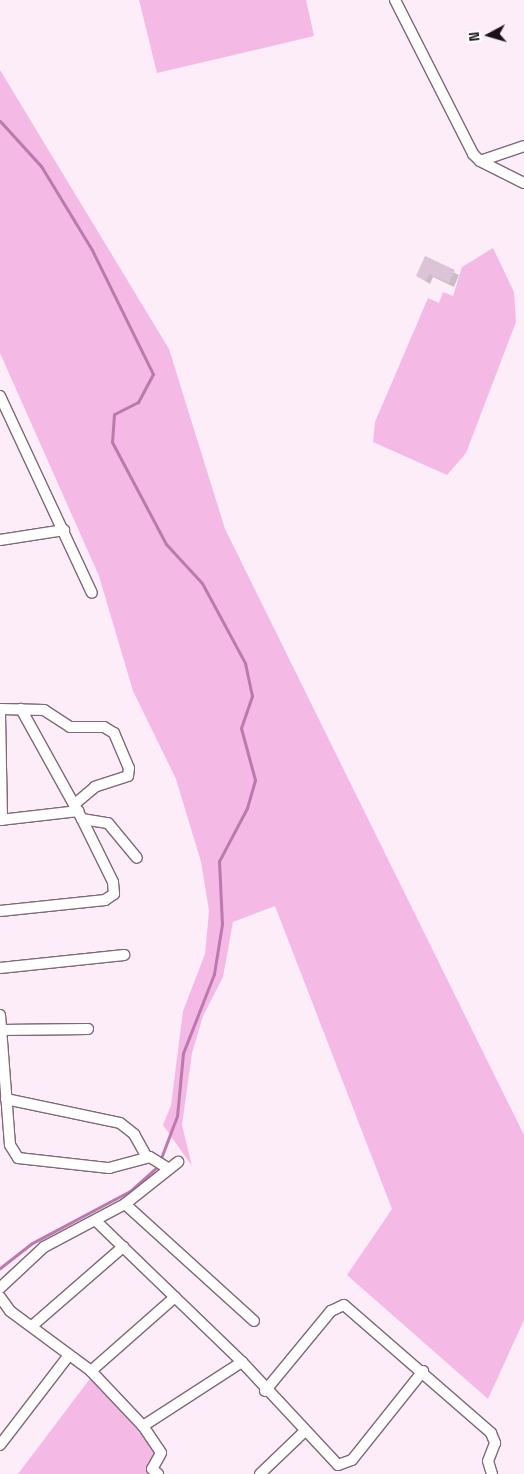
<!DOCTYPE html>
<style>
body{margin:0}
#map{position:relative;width:524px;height:1474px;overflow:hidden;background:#fdedf9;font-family:"Space Grotesk",sans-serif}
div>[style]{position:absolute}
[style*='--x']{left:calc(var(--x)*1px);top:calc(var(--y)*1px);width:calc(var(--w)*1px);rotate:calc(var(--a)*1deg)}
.green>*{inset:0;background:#f4bae5}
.shadow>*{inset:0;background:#0003}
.stream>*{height:3px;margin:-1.5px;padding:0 1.5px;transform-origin:1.5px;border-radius:1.5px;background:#bc79ad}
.building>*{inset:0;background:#ddc3d6}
.roads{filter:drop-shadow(1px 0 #7f6879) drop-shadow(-1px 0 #7f6879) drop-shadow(0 1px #7f6879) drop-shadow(0 -1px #7f6879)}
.street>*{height:10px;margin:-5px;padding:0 5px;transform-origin:5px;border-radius:5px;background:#fff}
span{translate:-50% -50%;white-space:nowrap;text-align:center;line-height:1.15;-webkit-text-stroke:4px #fff;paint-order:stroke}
.north{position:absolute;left:464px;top:10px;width:50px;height:50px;-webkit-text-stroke:4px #fff;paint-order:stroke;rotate:264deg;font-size:14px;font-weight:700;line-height:20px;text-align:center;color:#1b1219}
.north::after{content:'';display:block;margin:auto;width:18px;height:22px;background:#1b1219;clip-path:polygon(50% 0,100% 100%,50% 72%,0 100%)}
</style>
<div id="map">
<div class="green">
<div style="clip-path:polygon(139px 0,306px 0,314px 36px,157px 73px)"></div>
<div style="clip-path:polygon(0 70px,169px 349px,225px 529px,524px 1135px,524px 1320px,488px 1399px,347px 1275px,392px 1209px,275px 906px,233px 922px,223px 977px,203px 1016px,192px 1053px,182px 1125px,192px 1166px,163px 1125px,171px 1105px,183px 1011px,205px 954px,209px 911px,201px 862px,176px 779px,133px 691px,99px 576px,0 353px)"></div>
<div style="clip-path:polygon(493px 248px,514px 292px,516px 322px,466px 453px,447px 475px,373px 442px,375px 422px,428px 298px,439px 303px,443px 292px,453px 296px,462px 267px)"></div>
<div style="clip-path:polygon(92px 1376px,165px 1459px,153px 1474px,18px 1474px)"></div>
</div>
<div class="shadow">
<div style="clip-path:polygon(426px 258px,459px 275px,454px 287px,433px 277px,430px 284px,417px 276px)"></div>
</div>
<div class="stream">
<div style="--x:0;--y:121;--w:61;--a:47.7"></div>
<div style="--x:41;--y:166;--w:98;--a:58.7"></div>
<div style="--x:92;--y:250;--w:138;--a:63.8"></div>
<div style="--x:153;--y:374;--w:32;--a:118"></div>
<div style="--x:138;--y:402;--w:27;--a:153"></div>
<div style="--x:114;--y:414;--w:28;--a:94"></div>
<div style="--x:112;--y:442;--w:115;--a:62.1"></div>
<div style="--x:166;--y:544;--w:53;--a:47.3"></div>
<div style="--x:202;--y:583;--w:91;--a:61.7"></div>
<div style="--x:245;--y:663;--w:34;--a:78"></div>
<div style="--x:252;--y:696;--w:34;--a:109"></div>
<div style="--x:241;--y:728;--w:54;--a:74.9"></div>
<div style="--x:255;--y:780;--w:29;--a:106"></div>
<div style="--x:247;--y:808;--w:60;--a:117.8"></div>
<div style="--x:219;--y:861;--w:63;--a:87.3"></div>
<div style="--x:222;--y:924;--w:51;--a:99.1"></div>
<div style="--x:214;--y:974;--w:85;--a:111.4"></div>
<div style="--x:183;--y:1053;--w:63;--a:95.4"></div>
<div style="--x:177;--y:1116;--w:53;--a:110.8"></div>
<div style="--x:158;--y:1166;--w:38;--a:138"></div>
<div style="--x:130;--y:1191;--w:111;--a:152"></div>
<div style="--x:32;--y:1243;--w:41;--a:142"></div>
</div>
<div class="building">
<div style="clip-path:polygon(425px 256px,455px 270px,449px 283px,429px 274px,426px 281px,416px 276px)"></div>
</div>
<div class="roads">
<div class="street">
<div style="--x:395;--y:0;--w:173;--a:63.1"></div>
<div style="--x:473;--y:154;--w:10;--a:45"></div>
<div style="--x:480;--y:161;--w:46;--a:-18.8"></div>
<div style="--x:480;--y:161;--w:49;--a:26.6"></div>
<div style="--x:0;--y:396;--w:217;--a:65"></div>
<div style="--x:0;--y:540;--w:65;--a:-8.9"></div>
<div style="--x:0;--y:709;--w:44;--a:1.3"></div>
<div style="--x:44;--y:710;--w:31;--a:33"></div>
<div style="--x:70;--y:727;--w:34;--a:0"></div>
<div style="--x:104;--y:727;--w:12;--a:31"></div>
<div style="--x:114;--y:733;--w:38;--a:67"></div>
<div style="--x:129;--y:768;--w:8;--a:97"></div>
<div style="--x:128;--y:776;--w:35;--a:162"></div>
<div style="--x:95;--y:787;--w:26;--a:140"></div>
<div style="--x:0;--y:714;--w:106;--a:88.9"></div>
<div style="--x:82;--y:819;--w:26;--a:9"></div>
<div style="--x:108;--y:823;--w:45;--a:50.4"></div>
<div style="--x:0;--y:820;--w:79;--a:-6.6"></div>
<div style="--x:0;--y:911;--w:106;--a:-6"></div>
<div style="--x:105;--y:900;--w:11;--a:-34"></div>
<div style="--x:114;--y:894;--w:12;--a:-95"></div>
<div style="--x:113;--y:882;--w:70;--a:-116.2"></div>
<div style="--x:82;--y:819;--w:126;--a:-119"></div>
<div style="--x:0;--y:968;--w:125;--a:-6"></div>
<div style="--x:0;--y:1015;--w:130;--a:85.6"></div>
<div style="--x:10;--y:1145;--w:15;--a:58"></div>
<div style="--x:18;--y:1158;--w:92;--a:6.3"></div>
<div style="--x:109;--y:1168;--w:42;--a:-15"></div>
<div style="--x:150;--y:1157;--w:22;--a:32"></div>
<div style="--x:0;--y:1030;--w:88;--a:-0.7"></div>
<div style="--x:6;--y:1099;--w:116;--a:11.9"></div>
<div style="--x:120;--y:1123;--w:18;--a:38"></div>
<div style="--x:134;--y:1134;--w:25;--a:61"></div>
<div style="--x:125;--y:1204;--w:174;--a:42.2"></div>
<div style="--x:96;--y:1221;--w:203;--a:44"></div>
<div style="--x:242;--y:1362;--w:141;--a:47"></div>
<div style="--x:338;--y:1465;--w:15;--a:-20"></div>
<div style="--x:352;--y:1460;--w:114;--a:-51.4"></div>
<div style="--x:0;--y:1288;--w:60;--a:-43"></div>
<div style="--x:44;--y:1247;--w:92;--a:-28"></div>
<div style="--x:125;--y:1204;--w:68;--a:-38.4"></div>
<div style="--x:0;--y:1297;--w:17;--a:54"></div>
<div style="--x:10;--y:1311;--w:101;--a:36.5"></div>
<div style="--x:91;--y:1371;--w:76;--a:46.6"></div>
<div style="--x:143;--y:1426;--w:32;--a:56"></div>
<div style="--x:161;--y:1453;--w:18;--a:119"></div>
<div style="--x:152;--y:1469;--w:8;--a:40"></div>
<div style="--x:32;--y:1326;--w:121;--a:-41"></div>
<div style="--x:91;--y:1371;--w:112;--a:-41.4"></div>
<div style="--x:265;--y:1391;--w:104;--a:-50.5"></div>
<div style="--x:331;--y:1311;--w:14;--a:-25"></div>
<div style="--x:344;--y:1305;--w:195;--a:41"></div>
<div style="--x:491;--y:1433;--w:11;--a:68"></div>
<div style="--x:495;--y:1443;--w:19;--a:111"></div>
<div style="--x:488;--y:1461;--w:14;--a:73"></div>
<div style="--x:143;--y:1426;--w:118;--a:-32.9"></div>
<div style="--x:0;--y:1445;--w:113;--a:-52.5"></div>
<div style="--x:260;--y:1474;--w:62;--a:-43.7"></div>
</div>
</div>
<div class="north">N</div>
</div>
